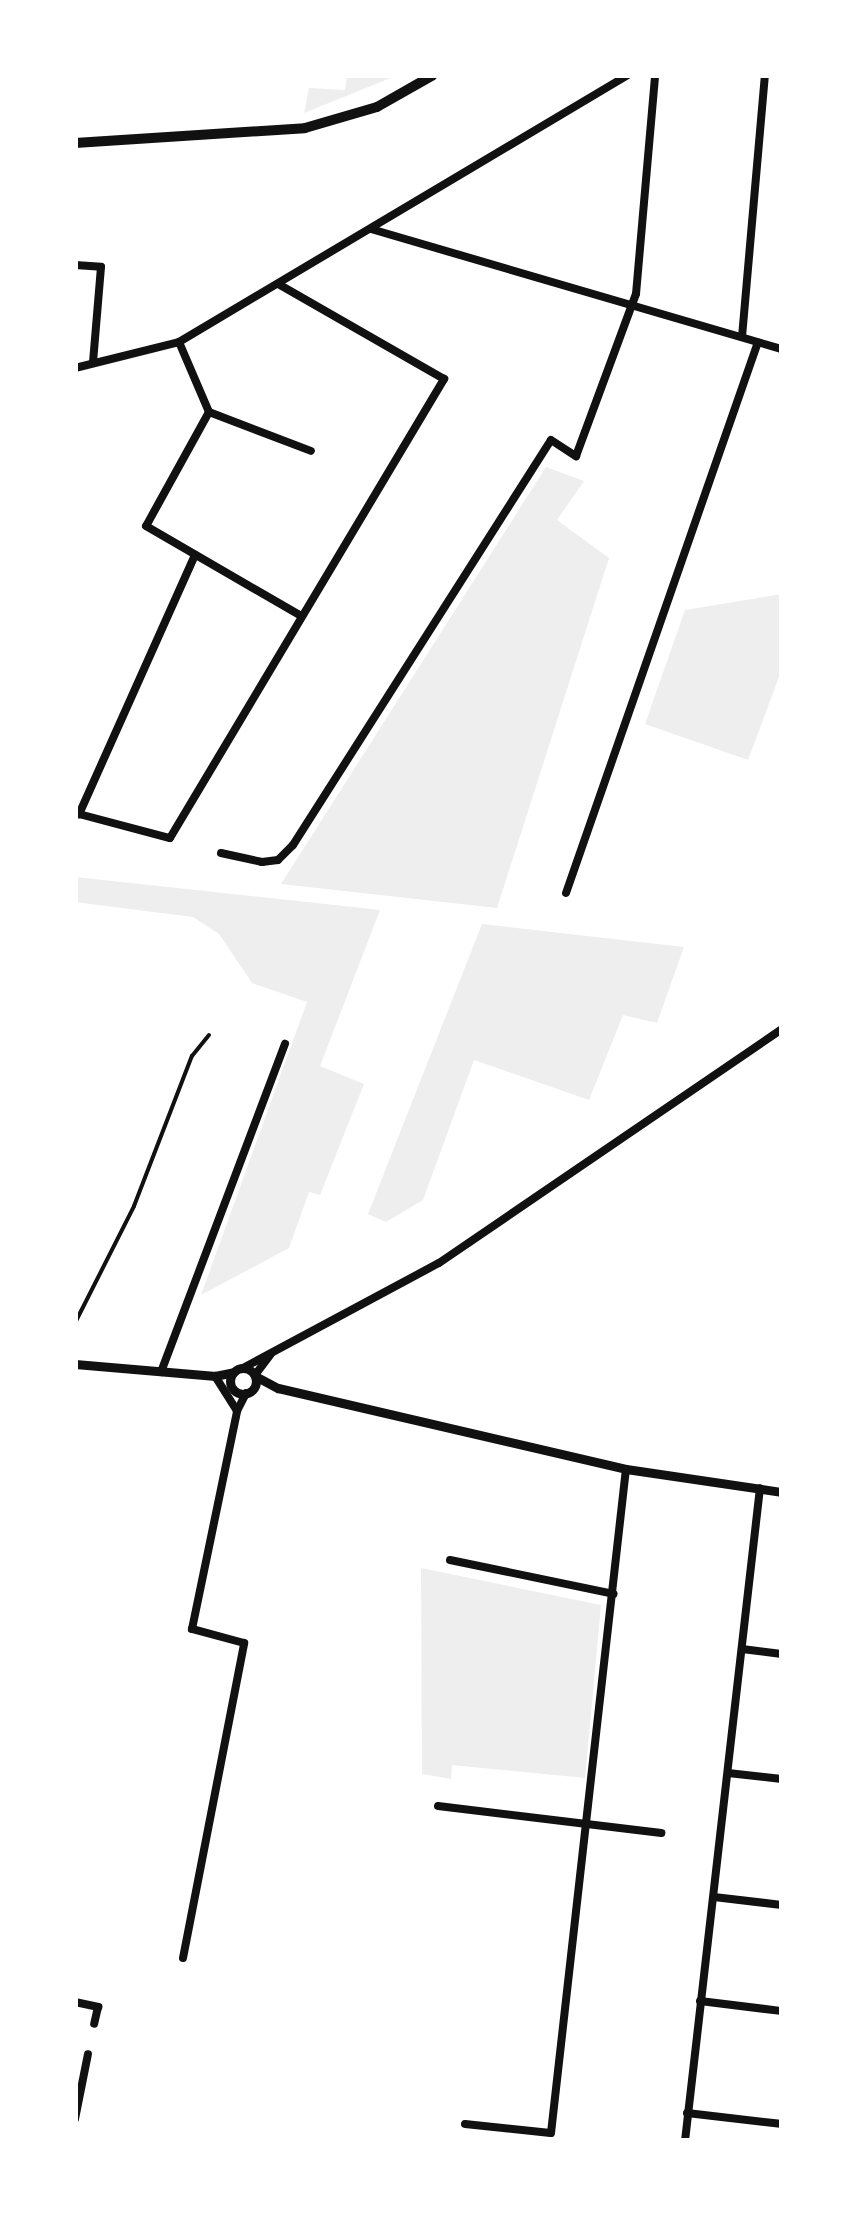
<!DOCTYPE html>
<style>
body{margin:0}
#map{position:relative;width:857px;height:2216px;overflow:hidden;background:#fff;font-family:"Noto Sans",sans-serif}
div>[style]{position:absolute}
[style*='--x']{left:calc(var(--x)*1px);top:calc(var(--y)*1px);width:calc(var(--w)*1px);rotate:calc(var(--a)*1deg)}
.green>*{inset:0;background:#eee}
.service>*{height:4px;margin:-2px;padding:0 2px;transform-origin:2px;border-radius:2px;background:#111}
.minor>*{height:8px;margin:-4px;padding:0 4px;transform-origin:4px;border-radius:4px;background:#111}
.tertiary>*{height:9px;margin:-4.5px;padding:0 4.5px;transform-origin:4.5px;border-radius:4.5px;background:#111}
.tertiary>.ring{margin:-4.5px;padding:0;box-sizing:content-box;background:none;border:9px solid #111;border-radius:50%}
.secondary>*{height:10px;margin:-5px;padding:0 5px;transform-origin:5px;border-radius:5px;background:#111}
span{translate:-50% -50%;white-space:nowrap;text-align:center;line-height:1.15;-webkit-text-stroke:8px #fff;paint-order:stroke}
.frame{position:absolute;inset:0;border:78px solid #fff;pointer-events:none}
</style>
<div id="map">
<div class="green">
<div style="clip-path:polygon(347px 75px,398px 75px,304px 113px,309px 88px,345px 90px)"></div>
<div style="clip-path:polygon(546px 467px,584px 481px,557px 520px,609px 558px,497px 908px,281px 884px)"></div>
<div style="clip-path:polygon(782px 594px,782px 669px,748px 760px,645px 724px,685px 610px)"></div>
<div style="clip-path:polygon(75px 877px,380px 910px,320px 1066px,364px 1084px,320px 1195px,309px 1192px,289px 1248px,201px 1295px,307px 1002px,252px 983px,219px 934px,193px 917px,75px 902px)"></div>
<div style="clip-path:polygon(482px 924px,684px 947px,657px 1023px,623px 1015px,589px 1100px,474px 1060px,423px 1200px,386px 1222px,368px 1214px)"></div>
<div style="clip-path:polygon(421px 1568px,601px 1605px,585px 1778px,452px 1765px,451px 1779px,422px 1774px)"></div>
</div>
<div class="service">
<div style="--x:75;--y:1323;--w:131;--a:-63.2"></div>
<div style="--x:134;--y:1206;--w:161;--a:-68.9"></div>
<div style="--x:192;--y:1056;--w:27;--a:-51"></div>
</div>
<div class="minor">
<div style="--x:371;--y:229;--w:428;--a:16.3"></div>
<div style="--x:75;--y:265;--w:26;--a:4"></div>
<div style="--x:101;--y:267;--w:96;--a:94.8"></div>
<div style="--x:742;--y:337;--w:263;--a:-85"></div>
<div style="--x:179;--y:342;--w:76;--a:66.8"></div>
<div style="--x:209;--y:412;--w:109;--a:20.9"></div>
<div style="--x:75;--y:368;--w:107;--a:-14"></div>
<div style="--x:179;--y:342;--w:522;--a:-30.74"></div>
<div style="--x:209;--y:412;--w:130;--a:118.9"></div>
<div style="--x:146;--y:526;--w:179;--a:30.1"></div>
<div style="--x:195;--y:555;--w:284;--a:114.1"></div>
<div style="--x:79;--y:814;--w:94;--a:14.8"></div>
<div style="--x:170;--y:838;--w:535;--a:-59.16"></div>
<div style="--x:444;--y:379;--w:191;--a:-150.2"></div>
<div style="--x:221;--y:853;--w:42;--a:12.4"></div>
<div style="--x:262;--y:862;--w:16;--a:-7"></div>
<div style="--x:278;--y:860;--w:21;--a:-45"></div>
<div style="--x:293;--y:845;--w:480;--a:-57.5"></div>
<div style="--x:551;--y:440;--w:30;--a:33"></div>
<div style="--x:576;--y:456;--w:173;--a:-69.7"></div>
<div style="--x:636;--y:294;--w:220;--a:-85"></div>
<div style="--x:566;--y:893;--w:583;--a:-70.79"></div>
<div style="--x:243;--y:1368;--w:222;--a:-28.2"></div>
<div style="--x:439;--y:1263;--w:415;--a:-34.3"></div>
<div style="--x:161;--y:1372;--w:351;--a:-69.3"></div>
<div style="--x:255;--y:1375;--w:26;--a:-53"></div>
<div style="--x:215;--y:1376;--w:41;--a:57.8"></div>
<div style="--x:450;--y:1560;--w:167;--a:11.7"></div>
<div style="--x:742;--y:1649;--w:40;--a:7.1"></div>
<div style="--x:728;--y:1773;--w:54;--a:6.3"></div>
<div style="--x:438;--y:1806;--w:225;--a:6.9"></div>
<div style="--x:714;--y:1897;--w:68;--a:6.7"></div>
<div style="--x:183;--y:1958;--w:321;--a:-79"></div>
<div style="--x:244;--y:1643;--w:54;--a:-164.9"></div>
<div style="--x:192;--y:1629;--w:223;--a:-78.3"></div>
<div style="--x:237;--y:1411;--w:20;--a:-63"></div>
<div style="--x:700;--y:2001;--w:83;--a:7"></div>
<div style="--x:75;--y:2002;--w:24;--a:12"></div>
<div style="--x:98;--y:2007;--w:17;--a:103"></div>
<div style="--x:687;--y:2113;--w:96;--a:6.6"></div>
<div style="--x:75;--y:2119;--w:66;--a:-78.7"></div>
<div style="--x:465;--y:2124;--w:86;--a:6"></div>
<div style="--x:551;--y:2133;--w:668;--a:-83.56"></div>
<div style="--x:685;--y:2141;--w:657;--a:-83.45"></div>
</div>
<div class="tertiary">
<div style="--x:75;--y:1364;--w:141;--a:4.9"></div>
<div style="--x:215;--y:1376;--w:19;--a:-12"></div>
<div class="ring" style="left:230px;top:1368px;width:17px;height:17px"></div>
<div style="--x:255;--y:1376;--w:26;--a:28"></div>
<div style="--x:278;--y:1388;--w:357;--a:13.1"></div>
<div style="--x:626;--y:1469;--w:158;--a:8.4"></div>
</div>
<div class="secondary">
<div style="--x:75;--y:143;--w:230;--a:-3.7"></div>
<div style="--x:305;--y:128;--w:75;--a:-16.3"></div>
<div style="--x:377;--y:107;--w:64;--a:-29.7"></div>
</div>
<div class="frame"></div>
</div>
